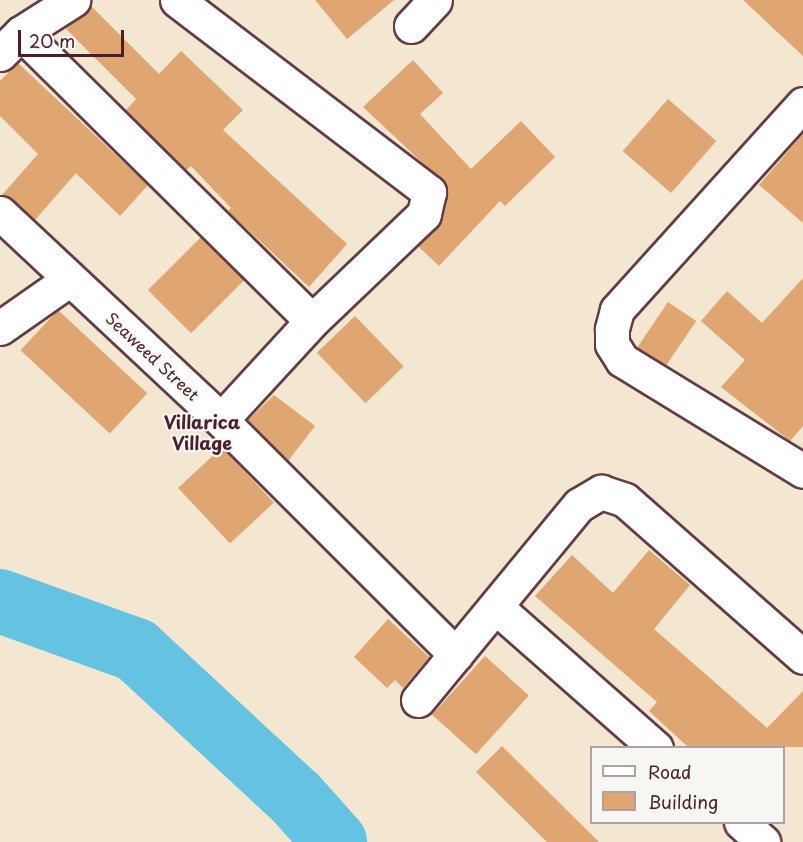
<!DOCTYPE html>
<style>
body{margin:0}
#map{position:relative;width:803px;height:842px;overflow:hidden;background:#f3e7d1;font-family:"Playpen Sans",sans-serif}
div>[style]{position:absolute}
[style*='--x']{left:calc(var(--x)*1px);top:calc(var(--y)*1px);width:calc(var(--w)*1px);rotate:calc(var(--a)*1deg)}
.river>*{height:64px;margin:-32px;padding:0 32px;transform-origin:32px;border-radius:32px;background:#63c3e1}
.building>*{inset:0;background:#dfa671;transform-origin:0 0}
.roads{filter:drop-shadow(2px 0 #633d44) drop-shadow(-2px 0 #633d44) drop-shadow(0 2px #633d44) drop-shadow(0 -2px #633d44)}
.minor>*{height:33px;margin:-16.5px;padding:0 16.5px;transform-origin:16.5px;border-radius:16.5px;background:#fff}
span{translate:-50% -50%;white-space:nowrap;text-align:center;line-height:1.15;-webkit-text-stroke:4.5px #f6f6f2;paint-order:stroke}
.street-label{font-size:16px;color:#4a1f2b}
.neighbourhood-label{font-size:18px;color:#4a1f2b;font-weight:700}
.legend{position:absolute;left:590px;top:746px;width:195px;height:78px;box-sizing:border-box;background:#f6f6f2;border:2px solid #b1a0a2;margin:0;padding:8px 10px;list-style:none;font-size:18px;color:#4a1f2b}
.legend li{display:flex;align-items:center;gap:12px;height:30px}
.legend b{width:30px;border:2px solid #b1a0a2}
.scale{position:absolute;left:18px;top:30px;width:106px;height:27px;box-sizing:border-box;border:3px solid #4a1f2b;border-top:0;padding-left:8px;font-size:18px;line-height:21px;white-space:nowrap;color:#4a1f2b;-webkit-text-stroke:4px #f6f6f2;paint-order:stroke}
</style>
<div id="map">
<div class="river">
<div style="--x:0;--y:601;--w:145;--a:19.8"></div>
<div style="--x:136;--y:650;--w:218;--a:42.8"></div>
<div style="--x:296;--y:798;--w:59;--a:48.4"></div>
</div>
<div class="building">
<div style="clip-path:polygon(315px 0,394px 0,347px 39px)"></div>
<div style="clip-path:polygon(743px 0,803px 0,803px 56px)"></div>
<div style="clip-path:polygon(90px 5px,159px 74px,181px 51px,243px 110px,223px 130px,347px 244px,309px 287px,228px 211px,231px 208px,191px 166px,186px 170px,126px 110px,136px 99px,66px 29px)"></div>
<div style="clip-path:polygon(413px 60px,443px 93px,420px 114px,471px 169px,521px 121px,555px 157px,505px 206px,500px 201px,439px 266px,418px 246px,442px 219px,446px 185px,363px 107px)"></div>
<div style="clip-path:polygon(18px 63px,148px 185px,120px 216px,76px 173px,35px 220px,2px 195px,38px 154px,0 116px,0 81px)"></div>
<div style="left:668px;top:99px;width:64px;height:69px;rotate:41deg"></div>
<div style="clip-path:polygon(803px 134px,803px 223px,759px 185px)"></div>
<div style="left:201px;top:237px;width:61px;height:75px;rotate:45deg"></div>
<div style="clip-path:polygon(803px 278px,803px 426px,790px 441px,721px 387px,745px 360px,701px 321px,727px 291px,762px 323px)"></div>
<div style="left:668px;top:302px;width:34px;height:55px;rotate:34deg"></div>
<div style="left:58px;top:310px;width:122px;height:55px;rotate:43deg"></div>
<div style="left:355px;top:316px;width:70px;height:53px;rotate:46deg"></div>
<div style="clip-path:polygon(274px 395px,315px 426px,288px 461px,248px 420px)"></div>
<div style="left:222px;top:447px;width:76px;height:60px;rotate:47deg"></div>
<div style="clip-path:polygon(649px 550px,690px 585px,654px 629px,767px 728px,803px 691px,803px 747px,688px 747px,649px 711px,657px 702px,535px 596px,572px 555px,613px 593px)"></div>
<div style="clip-path:polygon(388px 619px,429px 657px,403px 688px,395px 680px,387px 688px,354px 657px)"></div>
<div style="left:485px;top:656px;width:59px;height:79px;rotate:42deg"></div>
<div style="clip-path:polygon(502px 746px,599px 842px,547px 842px,476px 772px)"></div>
</div>
<div class="roads">
<div class="minor">
<div style="--x:177;--y:0;--w:317;--a:37.3"></div>
<div style="--x:429;--y:192;--w:23;--a:103"></div>
<div style="--x:424;--y:214;--w:155;--a:136.3"></div>
<div style="--x:312;--y:321;--w:134;--a:132.6"></div>
<div style="--x:411;--y:26;--w:35;--a:-47"></div>
<div style="--x:21;--y:33;--w:409;--a:44.7"></div>
<div style="--x:0;--y:54;--w:30;--a:-45"></div>
<div style="--x:21;--y:33;--w:62;--a:-32.4"></div>
<div style="--x:803;--y:104;--w:278;--a:132.1"></div>
<div style="--x:617;--y:310;--w:20;--a:105"></div>
<div style="--x:612;--y:329;--w:15;--a:90"></div>
<div style="--x:612;--y:344;--w:19;--a:58"></div>
<div style="--x:622;--y:360;--w:212;--a:31.5"></div>
<div style="--x:0;--y:213;--w:303;--a:43.1"></div>
<div style="--x:221;--y:420;--w:332;--a:45"></div>
<div style="--x:0;--y:328;--w:85;--a:-35"></div>
<div style="--x:497;--y:608;--w:212;--a:41.4"></div>
<div style="--x:418;--y:700;--w:253;--a:-50.5"></div>
<div style="--x:579;--y:505;--w:26;--a:-31"></div>
<div style="--x:601;--y:492;--w:25;--a:18"></div>
<div style="--x:625;--y:500;--w:237;--a:41.4"></div>
<div style="--x:741;--y:822;--w:30;--a:42"></div>
</div>
</div>
<div class="street-label">
<span style="left:153px;top:356px;rotate:43deg">Seaweed Street</span>
</div>
<div class="neighbourhood-label">
<span style="left:202px;top:433px">Villarica<br>Village</span>
</div>
<ul class="legend">
<li><b style="height:8px;background:#fff"></b>Road</li>
<li><b style="height:16px;background:#dfa671"></b>Building</li>
</ul>
<div class="scale">20 m</div>
</div>
